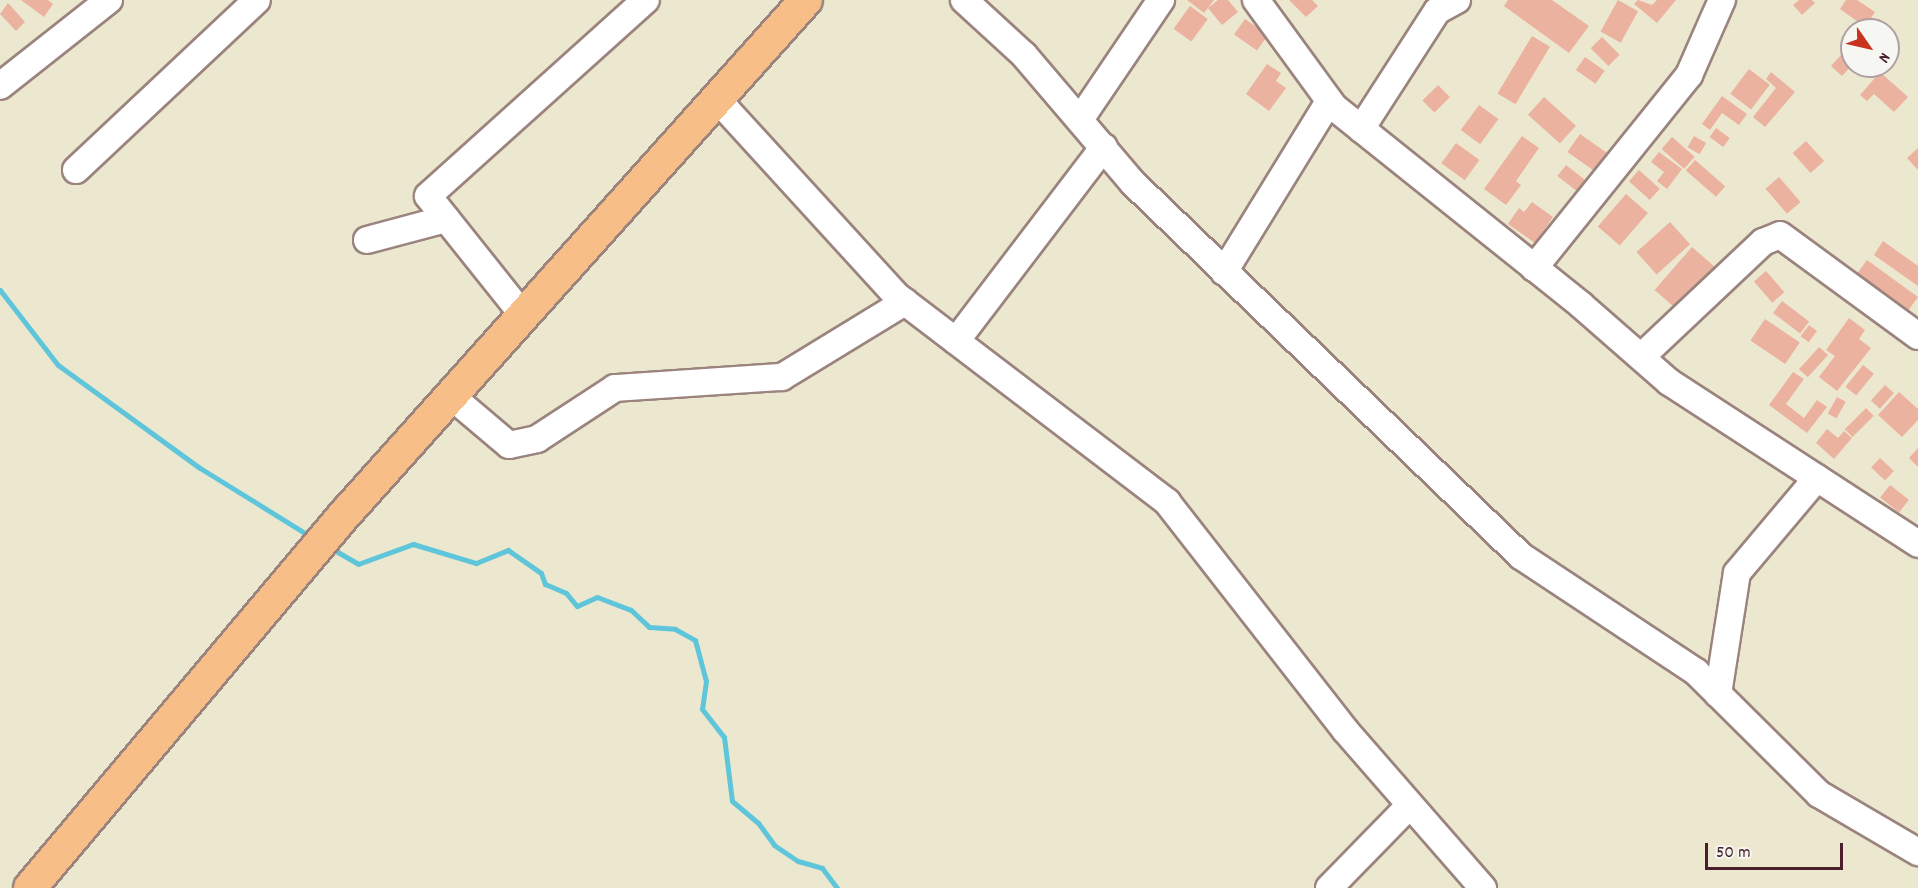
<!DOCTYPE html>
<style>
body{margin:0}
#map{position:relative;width:1918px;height:888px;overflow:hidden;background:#ece8d0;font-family:Dekko,sans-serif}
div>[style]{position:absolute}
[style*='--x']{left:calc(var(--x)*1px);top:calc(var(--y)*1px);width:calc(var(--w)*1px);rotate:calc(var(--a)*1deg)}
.stream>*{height:5px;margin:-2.5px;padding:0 2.5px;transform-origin:2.5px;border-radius:2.5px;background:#5ec5da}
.building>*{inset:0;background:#ebb29f;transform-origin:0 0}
.roads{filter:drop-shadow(2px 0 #9b847e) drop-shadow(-2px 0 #9b847e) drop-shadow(0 2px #9b847e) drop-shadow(0 -2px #9b847e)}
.minor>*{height:26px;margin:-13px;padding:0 13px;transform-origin:13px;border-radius:13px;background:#fff}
.major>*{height:32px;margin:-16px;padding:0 16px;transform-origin:16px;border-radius:16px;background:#f7be87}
span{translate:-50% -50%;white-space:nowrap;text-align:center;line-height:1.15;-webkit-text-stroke:4.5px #f6f6f2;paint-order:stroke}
.north{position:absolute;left:1840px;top:18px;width:60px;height:60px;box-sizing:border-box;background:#f6f6f2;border:2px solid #b1a0a2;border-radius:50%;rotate:124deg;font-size:16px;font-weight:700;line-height:24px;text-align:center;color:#4a1f2b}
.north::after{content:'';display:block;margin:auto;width:21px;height:27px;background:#c8321e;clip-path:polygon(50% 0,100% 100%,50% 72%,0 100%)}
.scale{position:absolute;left:1705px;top:843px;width:138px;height:27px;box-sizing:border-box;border:3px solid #4a1f2b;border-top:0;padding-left:8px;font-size:18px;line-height:21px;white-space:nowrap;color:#4a1f2b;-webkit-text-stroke:4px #f6f6f2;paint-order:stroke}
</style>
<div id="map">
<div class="stream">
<div style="--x:0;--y:290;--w:95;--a:52.3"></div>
<div style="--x:58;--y:365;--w:175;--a:36"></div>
<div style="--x:200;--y:468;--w:133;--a:31.8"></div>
<div style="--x:329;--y:547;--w:34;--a:30"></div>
<div style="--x:358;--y:564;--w:59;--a:-20"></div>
<div style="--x:413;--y:544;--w:66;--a:16.8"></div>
<div style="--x:476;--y:563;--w:35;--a:-22"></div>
<div style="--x:508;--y:550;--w:40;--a:34.9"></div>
<div style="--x:541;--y:573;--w:12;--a:70"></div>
<div style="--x:545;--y:584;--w:23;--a:23"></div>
<div style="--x:566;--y:593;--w:17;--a:50"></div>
<div style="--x:577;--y:606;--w:22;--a:-24"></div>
<div style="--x:597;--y:597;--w:36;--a:21"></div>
<div style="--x:631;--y:610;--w:25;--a:43"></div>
<div style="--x:649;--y:627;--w:26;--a:4"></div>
<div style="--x:675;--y:629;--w:23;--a:29"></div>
<div style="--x:695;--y:640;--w:42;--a:75"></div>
<div style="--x:706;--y:681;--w:28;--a:98"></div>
<div style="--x:702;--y:709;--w:36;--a:52"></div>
<div style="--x:724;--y:737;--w:64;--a:82.9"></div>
<div style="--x:732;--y:801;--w:35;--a:40"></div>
<div style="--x:759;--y:824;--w:26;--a:54"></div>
<div style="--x:774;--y:845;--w:29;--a:34"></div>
<div style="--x:798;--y:861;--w:25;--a:16"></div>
<div style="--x:822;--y:868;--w:25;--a:53"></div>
</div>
<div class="building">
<div style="clip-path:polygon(21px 0,48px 0,53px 4px,44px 17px)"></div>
<div style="clip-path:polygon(1187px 0,1214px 0,1204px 13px)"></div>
<div style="clip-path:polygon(1218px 0,1228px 0,1238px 12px,1222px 25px,1208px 8px)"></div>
<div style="clip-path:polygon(1289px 0,1312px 0,1318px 6px,1306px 17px)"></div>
<div style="clip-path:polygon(1508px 0,1552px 0,1589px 26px,1569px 53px,1504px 6px)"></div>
<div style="left:1618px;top:0;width:23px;height:36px;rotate:29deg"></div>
<div style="clip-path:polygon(1638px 0,1652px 5px,1657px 0,1676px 0,1657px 23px,1634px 4px)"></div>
<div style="clip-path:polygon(1799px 0,1812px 0,1815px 3px,1802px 15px,1793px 5px)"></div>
<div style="clip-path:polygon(1846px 0,1857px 0,1875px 12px,1865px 27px,1840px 9px)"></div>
<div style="clip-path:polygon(8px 3px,25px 22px,16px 31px,0 14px)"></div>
<div style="left:1190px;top:6px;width:22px;height:28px;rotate:36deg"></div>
<div style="left:1245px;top:19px;width:28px;height:19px;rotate:35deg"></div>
<div style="clip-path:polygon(1879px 19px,1888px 25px,1885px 30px,1871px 30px)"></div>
<div style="left:1532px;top:36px;width:21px;height:67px;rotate:31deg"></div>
<div style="left:1602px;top:37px;width:25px;height:16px;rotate:45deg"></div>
<div style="clip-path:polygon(1850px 45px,1852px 65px,1842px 76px,1831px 66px)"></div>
<div style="left:1585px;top:57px;width:24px;height:16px;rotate:35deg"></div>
<div style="clip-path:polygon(1267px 64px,1281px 73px,1276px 81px,1286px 88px,1269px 111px,1246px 94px)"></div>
<div style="left:1749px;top:69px;width:26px;height:31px;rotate:37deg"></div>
<div style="clip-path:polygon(1771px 72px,1795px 92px,1765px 127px,1753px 117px,1776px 88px,1766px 79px)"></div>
<div style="clip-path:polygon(1880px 72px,1908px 97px,1894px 112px,1874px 94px,1867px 101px,1860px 95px)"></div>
<div style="left:1438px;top:85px;width:17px;height:22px;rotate:45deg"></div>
<div style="clip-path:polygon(1722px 96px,1747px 114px,1739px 125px,1722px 113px,1710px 130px,1702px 124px)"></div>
<div style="left:1544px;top:97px;width:43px;height:24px;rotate:42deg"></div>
<div style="left:1479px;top:105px;width:24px;height:31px;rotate:36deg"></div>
<div style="left:1716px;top:128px;width:17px;height:11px;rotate:36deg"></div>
<div style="left:1580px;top:134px;width:37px;height:22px;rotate:35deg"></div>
<div style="clip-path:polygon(1522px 136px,1539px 148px,1516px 181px,1521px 185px,1506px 205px,1484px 189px)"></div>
<div style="left:1694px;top:136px;width:14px;height:13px;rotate:30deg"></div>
<div style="left:1672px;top:137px;width:30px;height:16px;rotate:41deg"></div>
<div style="left:1806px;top:141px;width:27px;height:18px;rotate:48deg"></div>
<div style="left:1456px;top:143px;width:29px;height:25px;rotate:36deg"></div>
<div style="clip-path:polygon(1918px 148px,1918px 170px,1907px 158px)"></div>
<div style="clip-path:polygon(1659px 152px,1682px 169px,1667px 189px,1657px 181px,1664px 172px,1651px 162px)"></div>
<div style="left:1695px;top:160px;width:40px;height:14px;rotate:41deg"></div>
<div style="left:1566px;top:165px;width:28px;height:14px;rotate:38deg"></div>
<div style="left:1639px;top:170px;width:28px;height:15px;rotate:42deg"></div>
<div style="left:1779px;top:177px;width:33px;height:18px;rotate:49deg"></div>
<div style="left:1626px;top:194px;width:29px;height:43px;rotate:41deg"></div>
<div style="clip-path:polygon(1532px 202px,1553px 217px,1535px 243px,1508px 224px,1519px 208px,1524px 212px)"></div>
<div style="left:1670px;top:222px;width:30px;height:45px;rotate:48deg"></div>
<div style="clip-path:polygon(1883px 241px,1918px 266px,1918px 286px,1874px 255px)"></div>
<div style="left:1692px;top:247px;width:32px;height:57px;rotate:41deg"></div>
<div style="left:1867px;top:260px;width:63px;height:17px;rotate:36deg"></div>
<div style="left:1766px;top:271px;width:28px;height:16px;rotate:49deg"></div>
<div style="left:1782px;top:301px;width:34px;height:15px;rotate:37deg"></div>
<div style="clip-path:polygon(1849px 318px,1865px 330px,1859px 339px,1871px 348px,1837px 391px,1819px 377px,1835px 356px,1826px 350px)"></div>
<div style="left:1765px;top:319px;width:42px;height:26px;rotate:34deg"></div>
<div style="left:1809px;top:325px;width:10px;height:14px;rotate:37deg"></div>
<div style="left:1819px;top:347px;width:12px;height:30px;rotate:42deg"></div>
<div style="left:1863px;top:365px;width:14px;height:28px;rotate:39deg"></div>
<div style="clip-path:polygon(1793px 372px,1804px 379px,1786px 404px,1804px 418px,1817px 400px,1827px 407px,1807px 433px,1769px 405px)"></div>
<div style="left:1885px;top:385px;width:12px;height:21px;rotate:42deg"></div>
<div style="clip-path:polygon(1899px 392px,1918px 409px,1918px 420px,1902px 437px,1878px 415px)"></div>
<div style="left:1837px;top:397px;width:10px;height:19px;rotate:29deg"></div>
<div style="left:1866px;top:408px;width:11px;height:30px;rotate:45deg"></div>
<div style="clip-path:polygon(1827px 429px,1838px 438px,1844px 431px,1852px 438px,1834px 459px,1816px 443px)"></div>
<div style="clip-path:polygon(1918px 448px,1918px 467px,1909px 458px)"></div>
<div style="left:1880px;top:458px;width:19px;height:13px;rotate:43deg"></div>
<div style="left:1890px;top:485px;width:24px;height:16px;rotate:38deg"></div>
</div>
<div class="roads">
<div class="minor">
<div style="--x:964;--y:0;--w:81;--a:42.5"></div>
<div style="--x:1024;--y:55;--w:168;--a:49.6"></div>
<div style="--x:1133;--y:183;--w:538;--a:43.87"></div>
<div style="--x:1521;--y:556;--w:210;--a:33.5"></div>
<div style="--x:1696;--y:672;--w:173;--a:44.8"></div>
<div style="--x:1819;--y:794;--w:115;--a:30.4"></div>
<div style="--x:1256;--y:0;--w:132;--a:53.9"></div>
<div style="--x:1334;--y:107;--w:317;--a:38.7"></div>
<div style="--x:1581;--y:305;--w:117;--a:41.2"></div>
<div style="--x:1669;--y:382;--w:297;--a:33"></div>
<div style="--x:0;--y:86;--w:139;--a:-38.3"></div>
<div style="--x:717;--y:99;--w:267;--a:47.6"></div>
<div style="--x:897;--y:296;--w:340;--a:37.3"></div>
<div style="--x:1167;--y:502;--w:289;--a:52"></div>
<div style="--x:1345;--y:730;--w:210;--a:48.9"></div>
<div style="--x:1081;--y:118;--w:143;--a:-55.9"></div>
<div style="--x:1361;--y:129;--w:140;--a:-57.2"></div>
<div style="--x:1437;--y:11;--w:23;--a:-29"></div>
<div style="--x:76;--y:170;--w:248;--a:-43.2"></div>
<div style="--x:367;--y:240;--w:82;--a:-14.9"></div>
<div style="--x:1534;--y:268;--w:248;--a:-51.2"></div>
<div style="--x:1689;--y:75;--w:82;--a:-66.3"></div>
<div style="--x:1224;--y:272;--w:201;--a:-58.4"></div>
<div style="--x:523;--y:315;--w:152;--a:-128.6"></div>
<div style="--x:428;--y:196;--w:293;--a:-42"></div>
<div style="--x:956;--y:341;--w:244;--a:-52.7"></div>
<div style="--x:1641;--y:357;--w:168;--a:-43.3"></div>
<div style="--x:1763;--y:242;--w:18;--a:-22"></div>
<div style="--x:1780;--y:235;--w:171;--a:36.2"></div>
<div style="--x:451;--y:396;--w:76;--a:40.2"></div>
<div style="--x:509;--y:445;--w:29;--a:-12"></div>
<div style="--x:537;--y:439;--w:93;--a:-33.2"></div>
<div style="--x:615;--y:388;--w:167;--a:-3.8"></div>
<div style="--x:782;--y:377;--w:144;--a:-31.4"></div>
<div style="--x:1718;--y:694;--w:122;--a:-81.1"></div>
<div style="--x:1737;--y:573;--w:124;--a:-49.9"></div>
<div style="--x:1329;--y:888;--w:116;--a:-45.7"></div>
</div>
<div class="major">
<div style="--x:30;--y:888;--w:490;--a:-49.9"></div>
<div style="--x:346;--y:513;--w:689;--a:-48.12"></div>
</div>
</div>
<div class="north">N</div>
<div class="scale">50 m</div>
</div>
